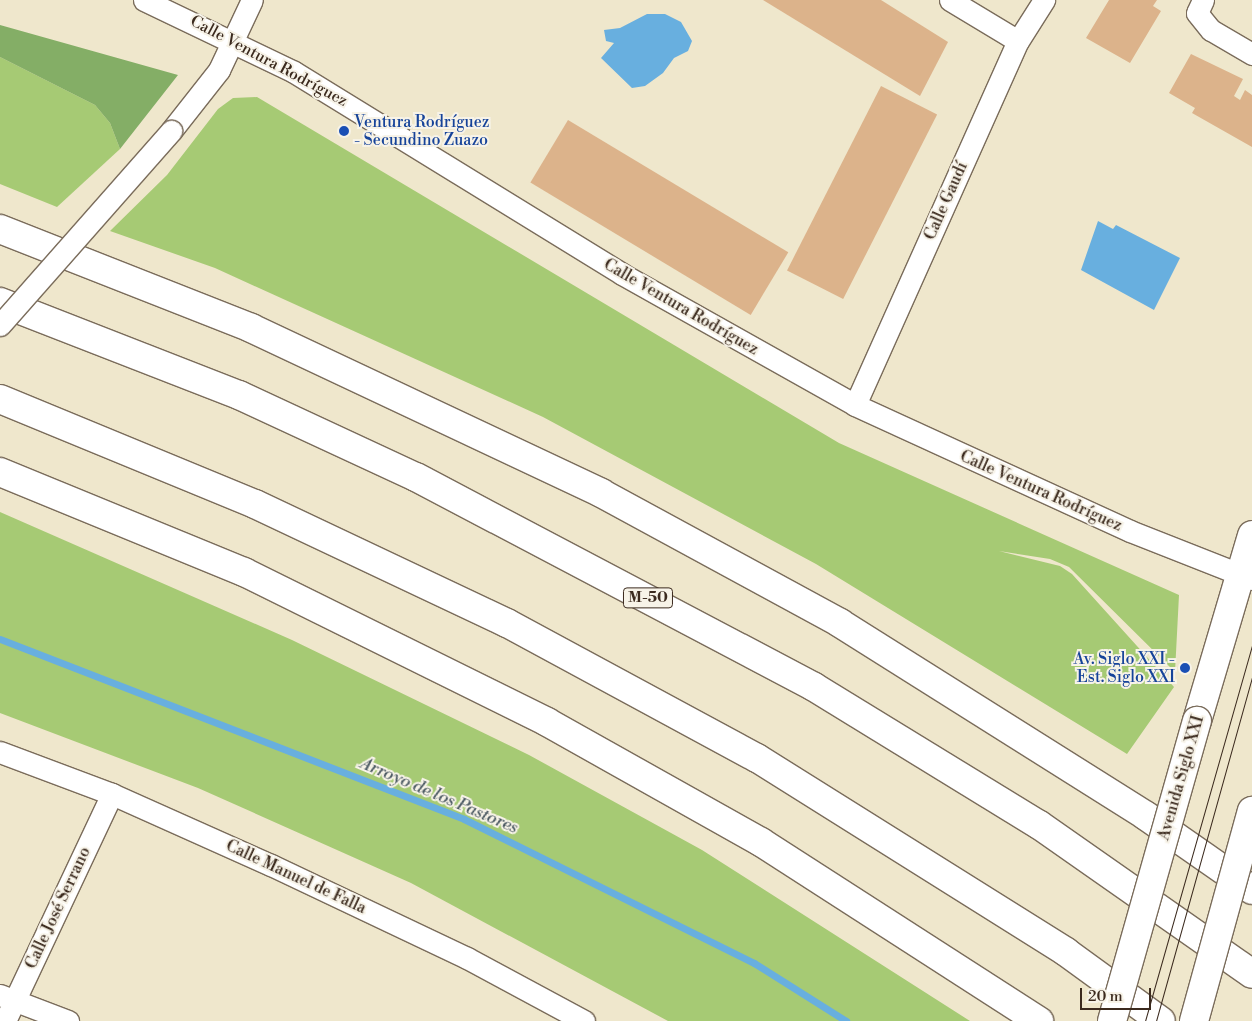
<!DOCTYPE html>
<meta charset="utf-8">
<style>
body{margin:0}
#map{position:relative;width:1252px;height:1021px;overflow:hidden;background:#efe7cc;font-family:"Libre Bodoni",serif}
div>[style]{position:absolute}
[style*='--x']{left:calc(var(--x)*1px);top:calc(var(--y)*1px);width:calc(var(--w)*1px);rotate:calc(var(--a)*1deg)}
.green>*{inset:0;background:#a6ca74}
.forest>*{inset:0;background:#84ae66}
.water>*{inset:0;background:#68afdf}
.stream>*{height:7px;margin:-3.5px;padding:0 3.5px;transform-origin:3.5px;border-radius:3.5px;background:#68afdf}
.building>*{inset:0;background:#dcb38b;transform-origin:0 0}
.roads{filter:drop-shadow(1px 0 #7a6c5b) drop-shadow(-1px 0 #7a6c5b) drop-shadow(0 1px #7a6c5b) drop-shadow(0 -1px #7a6c5b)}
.minor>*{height:21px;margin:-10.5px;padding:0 10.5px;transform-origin:10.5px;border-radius:10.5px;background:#fff}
.tertiary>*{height:28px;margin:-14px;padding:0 14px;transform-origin:14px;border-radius:14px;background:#fff}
.motorway>*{height:28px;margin:-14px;padding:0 14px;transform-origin:14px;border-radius:14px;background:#fff}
.tram>*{height:1px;margin:-0.5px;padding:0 0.5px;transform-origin:0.5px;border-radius:0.5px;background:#3b2a1e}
.bridges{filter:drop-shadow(1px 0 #7a6c5b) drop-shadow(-1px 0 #7a6c5b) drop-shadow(0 1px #7a6c5b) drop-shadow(0 -1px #7a6c5b)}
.minor-bridge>*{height:21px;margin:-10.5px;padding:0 10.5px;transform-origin:10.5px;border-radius:10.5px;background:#fff}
.tertiary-bridge>*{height:28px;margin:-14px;padding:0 14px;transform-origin:14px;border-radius:14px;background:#fff}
.dots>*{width:14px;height:14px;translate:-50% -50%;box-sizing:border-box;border:2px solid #f7f3e8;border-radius:50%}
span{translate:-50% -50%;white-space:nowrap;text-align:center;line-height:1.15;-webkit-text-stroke:4px #f7f3e8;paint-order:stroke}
.shield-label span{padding:1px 4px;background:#f7f3e8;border:1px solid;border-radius:4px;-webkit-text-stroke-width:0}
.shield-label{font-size:15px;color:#3b2a1e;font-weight:700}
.street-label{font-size:16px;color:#3b2a1e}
.transit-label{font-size:16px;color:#164399}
.left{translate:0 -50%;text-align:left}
.right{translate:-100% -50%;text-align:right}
.water-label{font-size:18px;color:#4b5962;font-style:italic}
.scale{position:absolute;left:1080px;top:988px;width:71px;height:22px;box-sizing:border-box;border:2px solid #3b2a1e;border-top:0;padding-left:6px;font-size:15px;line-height:18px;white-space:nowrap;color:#3b2a1e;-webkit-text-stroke:4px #f7f3e8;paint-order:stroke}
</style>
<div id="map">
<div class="green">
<div style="clip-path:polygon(0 57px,95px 105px,110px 123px,120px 149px,57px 207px,0 184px)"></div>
<div style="clip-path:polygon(257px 97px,839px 443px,1179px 595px,1175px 672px,1069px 567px,1050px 559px,999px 551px,1060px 566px,1072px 574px,1174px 687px,1127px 754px,816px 564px,543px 417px,215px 268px,110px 231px,167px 175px,218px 109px,233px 98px)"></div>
<div style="clip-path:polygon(0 512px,292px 640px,529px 755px,702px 850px,970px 1021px,668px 1021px,411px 883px,198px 788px,0 713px)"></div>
</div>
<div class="forest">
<div style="clip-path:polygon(0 25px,178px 75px,120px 149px,110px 123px,95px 105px,0 57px)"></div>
</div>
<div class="water">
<div style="clip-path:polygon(647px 14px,665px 14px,681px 22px,692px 41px,688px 51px,674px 58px,663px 73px,645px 86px,632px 88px,601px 58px,614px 43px,606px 41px,604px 30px,620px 28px)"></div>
<div style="clip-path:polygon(1098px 221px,1113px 229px,1116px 225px,1180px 258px,1154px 310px,1081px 270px)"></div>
</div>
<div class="stream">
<div style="--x:0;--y:639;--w:498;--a:21.2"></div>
<div style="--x:464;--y:819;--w:324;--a:26.4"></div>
<div style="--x:754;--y:963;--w:109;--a:32.2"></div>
</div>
<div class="building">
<div style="clip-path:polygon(763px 0,881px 0,948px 42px,920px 96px)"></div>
<div style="clip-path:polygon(1109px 0,1157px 0,1153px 6px,1161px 11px,1130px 63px,1086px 38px)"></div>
<div style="clip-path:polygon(1191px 54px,1243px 79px,1234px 96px,1240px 100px,1245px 90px,1252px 95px,1252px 147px,1192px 113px,1195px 108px,1169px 93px)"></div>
<div style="left:881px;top:86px;width:63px;height:207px;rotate:27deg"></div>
<div style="left:568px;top:120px;width:257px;height:73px;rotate:31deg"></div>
</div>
<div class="roads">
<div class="minor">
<div style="--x:144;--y:0;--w:166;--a:25.6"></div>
<div style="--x:294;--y:72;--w:385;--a:31.6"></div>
<div style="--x:622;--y:274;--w:267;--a:29.3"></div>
<div style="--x:855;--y:405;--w:302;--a:24.6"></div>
<div style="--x:1130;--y:531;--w:131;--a:21.5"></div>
<div style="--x:950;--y:0;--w:79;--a:31.1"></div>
<div style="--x:1203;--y:0;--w:14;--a:115"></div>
<div style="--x:1197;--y:13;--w:22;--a:51"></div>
<div style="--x:1211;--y:30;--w:48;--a:30.3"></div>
<div style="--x:171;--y:131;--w:78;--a:-51.8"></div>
<div style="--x:219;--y:70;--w:77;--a:-64.8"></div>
<div style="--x:855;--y:405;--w:399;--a:-65.9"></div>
<div style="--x:1018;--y:41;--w:49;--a:-57.6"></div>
<div style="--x:0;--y:752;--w:120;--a:20.6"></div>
<div style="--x:112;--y:794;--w:174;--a:24.1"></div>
<div style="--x:271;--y:865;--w:217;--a:25.4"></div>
<div style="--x:467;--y:958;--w:133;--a:28.3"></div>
<div style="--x:0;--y:995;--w:73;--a:20.9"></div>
<div style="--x:5;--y:1021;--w:251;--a:-64.8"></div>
</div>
<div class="tertiary">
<div style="--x:1197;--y:721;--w:194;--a:-73.5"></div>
</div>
<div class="motorway">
<div style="--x:0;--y:229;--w:270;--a:21.5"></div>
<div style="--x:251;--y:328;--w:387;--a:25.2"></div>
<div style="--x:601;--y:493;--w:272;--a:28.5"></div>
<div style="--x:840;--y:623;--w:362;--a:32.2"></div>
<div style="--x:1146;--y:816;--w:129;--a:34.9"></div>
<div style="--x:0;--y:302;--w:256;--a:21.3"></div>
<div style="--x:239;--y:395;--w:195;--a:24.9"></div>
<div style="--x:416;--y:477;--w:450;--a:27.8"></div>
<div style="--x:814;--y:687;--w:263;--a:31.5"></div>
<div style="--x:1038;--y:824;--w:261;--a:35"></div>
<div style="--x:0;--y:399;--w:276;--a:22.4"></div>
<div style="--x:255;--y:504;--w:279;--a:25.3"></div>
<div style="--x:507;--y:623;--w:284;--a:28.4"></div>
<div style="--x:757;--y:758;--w:365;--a:32.1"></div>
<div style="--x:1066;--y:952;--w:117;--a:36"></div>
<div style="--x:0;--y:472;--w:264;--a:22.3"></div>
<div style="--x:244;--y:572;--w:338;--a:26.3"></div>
<div style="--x:547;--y:722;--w:245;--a:29.3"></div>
<div style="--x:761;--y:842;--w:331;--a:32.8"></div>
</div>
</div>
<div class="tram">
<div style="--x:1145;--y:1021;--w:390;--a:-74.1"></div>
<div style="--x:1156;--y:1021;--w:357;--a:-74.4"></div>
</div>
<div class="bridges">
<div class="minor-bridge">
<div style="--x:0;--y:325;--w:259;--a:-48.6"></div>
</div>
<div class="tertiary-bridge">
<div style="--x:1112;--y:1021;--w:312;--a:-74.2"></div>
<div style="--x:1194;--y:1021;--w:218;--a:-74.6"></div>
</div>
</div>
<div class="dots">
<div style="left:344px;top:131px;background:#1a4fb4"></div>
<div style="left:1185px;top:668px;background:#1a4fb4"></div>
</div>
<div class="shield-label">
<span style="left:648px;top:598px">M-50</span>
</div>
<div class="street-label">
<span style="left:269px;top:61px;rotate:28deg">Calle Ventura Rodríguez</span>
<span style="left:946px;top:201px;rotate:-66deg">Calle Gaudí</span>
<span style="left:681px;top:307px;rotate:30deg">Calle Ventura Rodríguez</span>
<span style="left:1041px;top:491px;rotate:24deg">Calle Ventura Rodríguez</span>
<span style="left:1181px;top:778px;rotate:-74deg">Avenida Siglo XXI</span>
<span style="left:296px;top:877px;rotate:25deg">Calle Manuel de Falla</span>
<span style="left:58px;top:908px;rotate:-65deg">Calle José Serrano</span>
</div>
<div class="transit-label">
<span class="left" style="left:354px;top:131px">Ventura Rodríguez<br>- Secundino Zuazo</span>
<span class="right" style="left:1175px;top:668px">Av. Siglo XXI -<br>Est. Siglo XXI</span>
</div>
<div class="water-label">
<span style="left:439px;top:796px;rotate:23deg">Arroyo de los Pastores</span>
</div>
<div class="scale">20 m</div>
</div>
